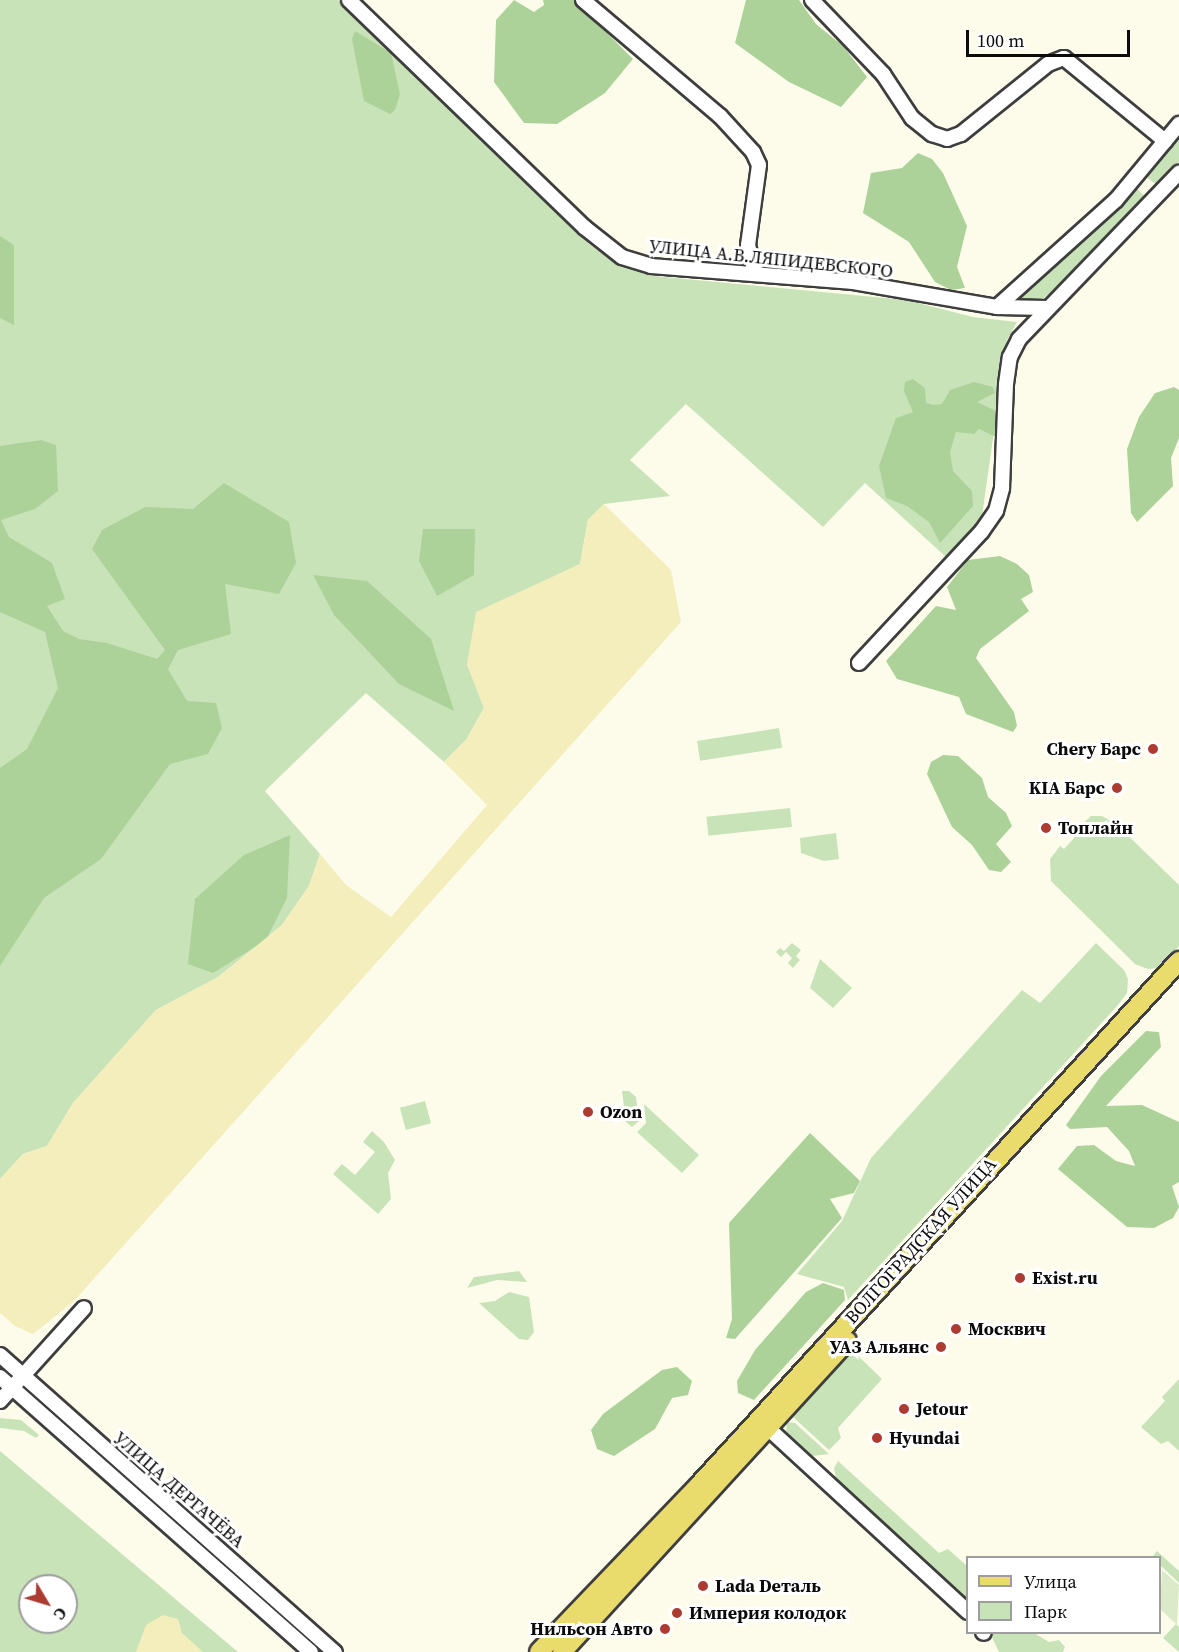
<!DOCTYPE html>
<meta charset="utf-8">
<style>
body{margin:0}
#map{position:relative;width:1179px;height:1652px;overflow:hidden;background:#fdfceb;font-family:"Source Serif 4",serif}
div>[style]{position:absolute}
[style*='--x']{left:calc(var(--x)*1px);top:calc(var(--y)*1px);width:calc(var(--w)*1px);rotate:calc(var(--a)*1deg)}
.green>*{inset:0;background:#c9e3b8;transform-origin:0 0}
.forest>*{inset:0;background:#acd299}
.sand>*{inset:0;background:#f4eebc}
.pitch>*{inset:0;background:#dbebc9}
.roads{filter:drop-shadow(2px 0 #3e3e3e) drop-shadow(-2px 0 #3e3e3e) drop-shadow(0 2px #3e3e3e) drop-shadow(0 -2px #3e3e3e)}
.minor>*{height:14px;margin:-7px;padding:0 7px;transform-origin:7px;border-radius:7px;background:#fff}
.major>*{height:18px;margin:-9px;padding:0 9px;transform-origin:9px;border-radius:9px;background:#eadb6d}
.dots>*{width:16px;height:16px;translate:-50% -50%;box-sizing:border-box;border:3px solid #fff;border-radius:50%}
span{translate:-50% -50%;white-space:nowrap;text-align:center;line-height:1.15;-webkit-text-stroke:6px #fff;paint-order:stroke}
.street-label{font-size:18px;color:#0b0b0b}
.poi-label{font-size:18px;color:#0b0b0b;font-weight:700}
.right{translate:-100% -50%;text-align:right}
.left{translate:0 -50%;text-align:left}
.legend{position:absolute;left:966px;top:1556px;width:195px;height:78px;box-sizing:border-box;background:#fff;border:2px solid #9d9d9d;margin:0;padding:8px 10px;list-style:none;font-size:18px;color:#0b0b0b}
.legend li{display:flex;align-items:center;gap:12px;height:30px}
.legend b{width:30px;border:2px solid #9d9d9d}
.north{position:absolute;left:18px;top:1574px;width:60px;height:60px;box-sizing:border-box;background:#fff;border:2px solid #9d9d9d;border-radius:50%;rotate:128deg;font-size:16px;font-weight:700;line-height:24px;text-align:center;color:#0b0b0b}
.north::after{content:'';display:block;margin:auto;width:21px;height:27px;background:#ac3b32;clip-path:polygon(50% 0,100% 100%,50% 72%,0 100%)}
.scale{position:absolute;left:966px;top:30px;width:164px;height:27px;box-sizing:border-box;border:3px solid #0b0b0b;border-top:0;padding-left:8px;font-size:18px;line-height:21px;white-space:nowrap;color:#0b0b0b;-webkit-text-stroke:4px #fff;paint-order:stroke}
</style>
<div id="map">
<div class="green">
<div style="clip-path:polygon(0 0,338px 0,590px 245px,621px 267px,654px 276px,906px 300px,973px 317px,1017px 322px,1007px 340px,982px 516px,947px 558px,865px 483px,823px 527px,686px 404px,630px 460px,670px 496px,604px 504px,588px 520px,580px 564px,548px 580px,467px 664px,484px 708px,466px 740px,444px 762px,366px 693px,265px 791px,320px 854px,309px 886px,282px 925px,218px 977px,156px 1010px,73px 1103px,47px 1146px,23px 1154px,0 1179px)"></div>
<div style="clip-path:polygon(1179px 132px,1179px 162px,1158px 186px,1145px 176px)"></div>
<div style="clip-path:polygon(1135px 186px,1145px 197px,1065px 280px,1040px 301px,1012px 301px)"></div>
<div style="left:779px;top:728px;width:20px;height:83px;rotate:81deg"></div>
<div style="left:790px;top:808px;width:19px;height:84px;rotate:84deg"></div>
<div style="clip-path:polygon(1091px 816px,1102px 816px,1116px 824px,1179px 885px,1179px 946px,1159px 968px,1148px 969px,1135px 964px,1051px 881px,1050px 859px,1060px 846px,1064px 849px,1075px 837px,1072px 833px)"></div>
<div style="clip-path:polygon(836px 833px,839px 859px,824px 861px,801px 853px,800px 838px)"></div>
<div style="clip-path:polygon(792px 943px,801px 950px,796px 956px,800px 960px,793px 968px,788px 963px,792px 958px,786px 952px,781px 957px,776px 952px,780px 948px,784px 951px)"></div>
<div style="clip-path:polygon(1096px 943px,1124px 970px,1128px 979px,1127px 993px,1118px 1005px,848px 1300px,844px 1287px,797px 1274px,842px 1221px,871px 1158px,1022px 990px,1040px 1003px)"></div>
<div style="clip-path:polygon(820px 959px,852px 988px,833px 1008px,810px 988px)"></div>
<div style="clip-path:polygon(622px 1091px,629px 1091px,636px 1097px,639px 1121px,632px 1127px,626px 1122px)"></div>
<div style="left:425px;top:1101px;width:23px;height:26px;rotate:75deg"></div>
<div style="clip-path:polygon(644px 1104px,699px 1155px,682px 1173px,637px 1132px,646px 1123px)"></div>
<div style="clip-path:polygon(372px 1131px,384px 1142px,395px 1160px,388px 1173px,391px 1199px,378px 1214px,333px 1174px,342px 1164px,355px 1175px,375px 1152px,363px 1142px)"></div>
<div style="clip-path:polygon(519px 1271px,527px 1282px,497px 1280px,467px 1288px,474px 1277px)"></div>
<div style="clip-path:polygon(509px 1292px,529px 1297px,534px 1332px,528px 1340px,519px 1339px,479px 1303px,495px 1301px)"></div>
<div style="clip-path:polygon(853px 1351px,882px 1379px,838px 1428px,841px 1438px,829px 1450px,793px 1417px)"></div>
<div style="clip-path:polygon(1179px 1379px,1179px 1451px,1168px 1441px,1161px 1444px,1141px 1427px,1165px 1401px,1162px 1397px)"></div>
<div style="clip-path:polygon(0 1418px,21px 1420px,39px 1435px,36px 1438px,24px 1431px,0 1428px)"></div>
<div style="clip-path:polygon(787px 1422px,795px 1423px,829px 1454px,812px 1456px,786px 1431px)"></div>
<div style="clip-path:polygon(evenodd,0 1451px,238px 1652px,0 1652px,0 1451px,30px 1586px,66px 1586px,66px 1622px,30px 1622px,30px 1586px)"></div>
<div style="clip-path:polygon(838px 1461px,939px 1553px,948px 1549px,967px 1566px,967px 1601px,836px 1478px,834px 1468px)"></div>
<div style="clip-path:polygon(1157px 1551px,1179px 1571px,1179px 1583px,1160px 1565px,1160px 1558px,1152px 1557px)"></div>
<div style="clip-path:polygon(1176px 1624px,1179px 1627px,1179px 1652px,1163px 1638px)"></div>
<div style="clip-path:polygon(990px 1633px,1034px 1633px,1049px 1642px,1059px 1640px,1065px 1647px,1063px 1652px,999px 1652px)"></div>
</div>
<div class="forest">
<div style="clip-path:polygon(514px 0,534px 12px,544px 5px,543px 0,574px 0,633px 59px,605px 93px,557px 124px,524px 123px,494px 82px,496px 20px)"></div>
<div style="clip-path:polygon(746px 0,799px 0,816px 24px,843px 46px,867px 77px,841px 107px,789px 82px,735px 43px)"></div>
<div style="clip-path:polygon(355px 31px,391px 53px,400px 94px,395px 110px,390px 114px,364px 101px,352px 39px)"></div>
<div style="clip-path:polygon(918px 153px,932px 159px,943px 173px,967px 226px,957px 267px,965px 288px,951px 290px,935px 282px,909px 242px,863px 213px,871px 173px,902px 168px)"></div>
<div style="clip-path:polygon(0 236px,14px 245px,14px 325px,0 318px)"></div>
<div style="clip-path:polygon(913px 379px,925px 388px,926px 403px,933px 405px,942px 404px,950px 390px,974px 382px,993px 387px,995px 393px,977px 402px,996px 411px,996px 437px,979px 429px,974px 434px,956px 432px,950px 452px,953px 471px,972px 491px,973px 506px,940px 543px,929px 522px,907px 506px,886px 498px,879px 466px,896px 418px,913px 412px,904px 391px,905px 382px)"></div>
<div style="clip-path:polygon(1174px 387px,1179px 390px,1179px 438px,1171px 458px,1173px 486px,1137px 522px,1131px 513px,1127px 449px,1139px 417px,1155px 393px)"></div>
<div style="clip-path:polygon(41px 440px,56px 445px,58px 491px,35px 509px,1px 520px,9px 537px,52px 563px,65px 599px,47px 606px,63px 631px,79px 639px,107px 643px,157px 659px,165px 650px,92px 549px,102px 530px,145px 507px,193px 509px,224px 483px,289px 522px,296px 563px,279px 594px,225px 584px,231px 634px,178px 650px,168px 669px,187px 701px,216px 703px,222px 728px,208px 754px,170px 764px,101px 859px,44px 898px,0 966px,0 768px,27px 749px,58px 688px,45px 632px,0 612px,0 446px)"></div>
<div style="clip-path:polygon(423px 529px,475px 529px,474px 575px,437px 596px,419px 561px)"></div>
<div style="clip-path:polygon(1000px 556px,1017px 564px,1029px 575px,1033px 592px,1021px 599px,1029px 611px,980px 649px,976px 658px,1014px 712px,1017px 726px,1013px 732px,966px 714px,959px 697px,897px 679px,886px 661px,936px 606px,956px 610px,947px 587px,968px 560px)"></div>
<div style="clip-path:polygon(313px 575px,367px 581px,431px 639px,454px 711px,399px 684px,334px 615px)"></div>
<div style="clip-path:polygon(943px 755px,958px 756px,982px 778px,988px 797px,1006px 813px,1012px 826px,996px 844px,1011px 862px,1001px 872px,989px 870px,972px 845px,952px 827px,927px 774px,931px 762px)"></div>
<div style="clip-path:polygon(290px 835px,287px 898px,266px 940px,213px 973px,188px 964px,195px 899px,244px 855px)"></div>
<div style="clip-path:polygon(1146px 1031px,1159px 1032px,1161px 1047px,1106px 1106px,1142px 1105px,1179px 1122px,1179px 1182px,1172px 1186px,1179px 1207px,1173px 1218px,1154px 1228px,1127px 1227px,1058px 1169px,1077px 1146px,1094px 1145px,1116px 1161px,1135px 1166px,1129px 1151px,1107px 1127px,1070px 1129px,1066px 1125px,1101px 1076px)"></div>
<div style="clip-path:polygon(810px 1133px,860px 1181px,854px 1193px,830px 1199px,842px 1218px,735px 1339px,726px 1338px,732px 1319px,729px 1223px)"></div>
<div style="clip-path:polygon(823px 1283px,844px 1290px,845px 1300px,754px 1400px,738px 1393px,737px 1381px,755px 1350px,806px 1292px)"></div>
<div style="clip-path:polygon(677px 1367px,692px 1381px,688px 1395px,672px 1398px,655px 1429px,614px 1456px,597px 1449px,591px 1430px,603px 1414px,662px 1370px)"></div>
</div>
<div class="sand">
<div style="clip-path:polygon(604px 504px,671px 570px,681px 622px,74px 1301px,33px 1334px,15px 1326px,0 1313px,0 1179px,23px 1154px,47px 1146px,73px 1103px,156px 1010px,218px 977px,282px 925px,309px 886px,320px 854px,346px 885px,391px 917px,487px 805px,444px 762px,466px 740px,484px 708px,467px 664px,476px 612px,580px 564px,588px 520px)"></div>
<div style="clip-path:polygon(163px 1615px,178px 1619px,182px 1633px,203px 1652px,136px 1652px,146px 1625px)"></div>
</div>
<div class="pitch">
<div style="clip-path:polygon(1162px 1570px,1179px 1585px,1177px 1625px,1160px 1609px)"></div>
</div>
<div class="roads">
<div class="minor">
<div style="--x:349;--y:0;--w:327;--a:44"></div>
<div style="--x:584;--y:227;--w:48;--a:38.3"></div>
<div style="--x:622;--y:257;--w:30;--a:17"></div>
<div style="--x:651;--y:266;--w:203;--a:4.5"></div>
<div style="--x:853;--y:282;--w:146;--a:9.8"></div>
<div style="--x:997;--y:307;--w:160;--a:-42"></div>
<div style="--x:1116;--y:200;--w:99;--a:-50.3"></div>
<div style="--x:583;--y:0;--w:180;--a:40.3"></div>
<div style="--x:720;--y:116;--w:49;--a:47.5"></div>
<div style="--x:753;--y:152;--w:14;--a:65"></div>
<div style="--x:759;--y:165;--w:81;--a:97.8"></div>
<div style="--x:748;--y:245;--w:29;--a:76"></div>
<div style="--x:812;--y:0;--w:103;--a:46.2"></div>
<div style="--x:883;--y:74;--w:53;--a:56.6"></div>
<div style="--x:912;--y:118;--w:26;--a:39"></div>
<div style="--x:932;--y:134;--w:16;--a:18"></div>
<div style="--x:947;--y:139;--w:15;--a:-20"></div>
<div style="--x:961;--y:134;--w:112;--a:-38.8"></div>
<div style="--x:1048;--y:64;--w:17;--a:-21"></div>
<div style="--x:1064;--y:58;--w:131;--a:39.4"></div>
<div style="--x:997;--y:307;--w:50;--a:1.1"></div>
<div style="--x:859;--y:663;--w:180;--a:-47"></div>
<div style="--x:982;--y:531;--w:24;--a:-55"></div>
<div style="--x:996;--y:511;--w:24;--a:-75"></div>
<div style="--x:1002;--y:488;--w:104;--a:-87.8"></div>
<div style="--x:1006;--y:384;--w:27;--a:-82"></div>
<div style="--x:1010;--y:357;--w:20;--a:-63"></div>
<div style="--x:1019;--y:339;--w:231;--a:-46.1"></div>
<div style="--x:0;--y:1355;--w:448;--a:41.6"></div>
<div style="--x:0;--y:1377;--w:415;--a:41.5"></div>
<div style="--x:0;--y:1401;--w:125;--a:-47.9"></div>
<div style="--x:769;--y:1429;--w:270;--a:42.6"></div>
<div style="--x:983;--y:1632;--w:1;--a:45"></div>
</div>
<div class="major">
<div style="--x:539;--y:1652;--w:231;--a:-46.2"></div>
<div style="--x:699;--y:1485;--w:711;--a:-47.51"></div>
<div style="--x:562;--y:1652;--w:422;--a:-47.5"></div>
</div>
</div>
<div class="dots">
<div style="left:1153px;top:749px;background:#ac3b32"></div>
<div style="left:1117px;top:788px;background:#ac3b32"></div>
<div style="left:1046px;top:828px;background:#ac3b32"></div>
<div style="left:588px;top:1112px;background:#ac3b32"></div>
<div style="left:1020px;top:1278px;background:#ac3b32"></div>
<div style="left:956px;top:1329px;background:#ac3b32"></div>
<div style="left:941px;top:1347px;background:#ac3b32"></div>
<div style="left:904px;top:1409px;background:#ac3b32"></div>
<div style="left:877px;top:1438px;background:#ac3b32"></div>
<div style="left:703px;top:1586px;background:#ac3b32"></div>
<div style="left:677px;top:1613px;background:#ac3b32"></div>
<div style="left:665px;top:1629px;background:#ac3b32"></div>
</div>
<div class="street-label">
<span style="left:771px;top:259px;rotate:6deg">УЛИЦА А.В.ЛЯПИДЕВСКОГО</span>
<span style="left:921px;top:1241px;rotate:-48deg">ВОЛГОГРАДСКАЯ УЛИЦА</span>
<span style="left:179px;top:1490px;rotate:41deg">УЛИЦА ДЕРГАЧЁВА</span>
</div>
<div class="poi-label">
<span class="right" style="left:1141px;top:749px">Chery Барс</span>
<span class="right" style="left:1105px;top:788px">KIA Барс</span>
<span class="left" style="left:1058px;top:828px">Топлайн</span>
<span class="left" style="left:600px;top:1112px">Ozon</span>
<span class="left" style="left:1032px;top:1278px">Exist.ru</span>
<span class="left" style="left:968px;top:1329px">Москвич</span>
<span class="right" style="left:929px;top:1347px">УАЗ Альянс</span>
<span class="left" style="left:916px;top:1409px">Jetour</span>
<span class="left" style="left:889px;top:1438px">Hyundai</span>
<span class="left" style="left:715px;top:1586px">Lada Dеталь</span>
<span class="left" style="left:689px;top:1613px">Империя колодок</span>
<span class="right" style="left:653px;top:1629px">Нильсон Авто</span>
</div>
<ul class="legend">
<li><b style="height:8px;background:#eadb6d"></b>Улица</li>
<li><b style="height:16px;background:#c9e3b8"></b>Парк</li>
</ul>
<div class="north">С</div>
<div class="scale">100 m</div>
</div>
